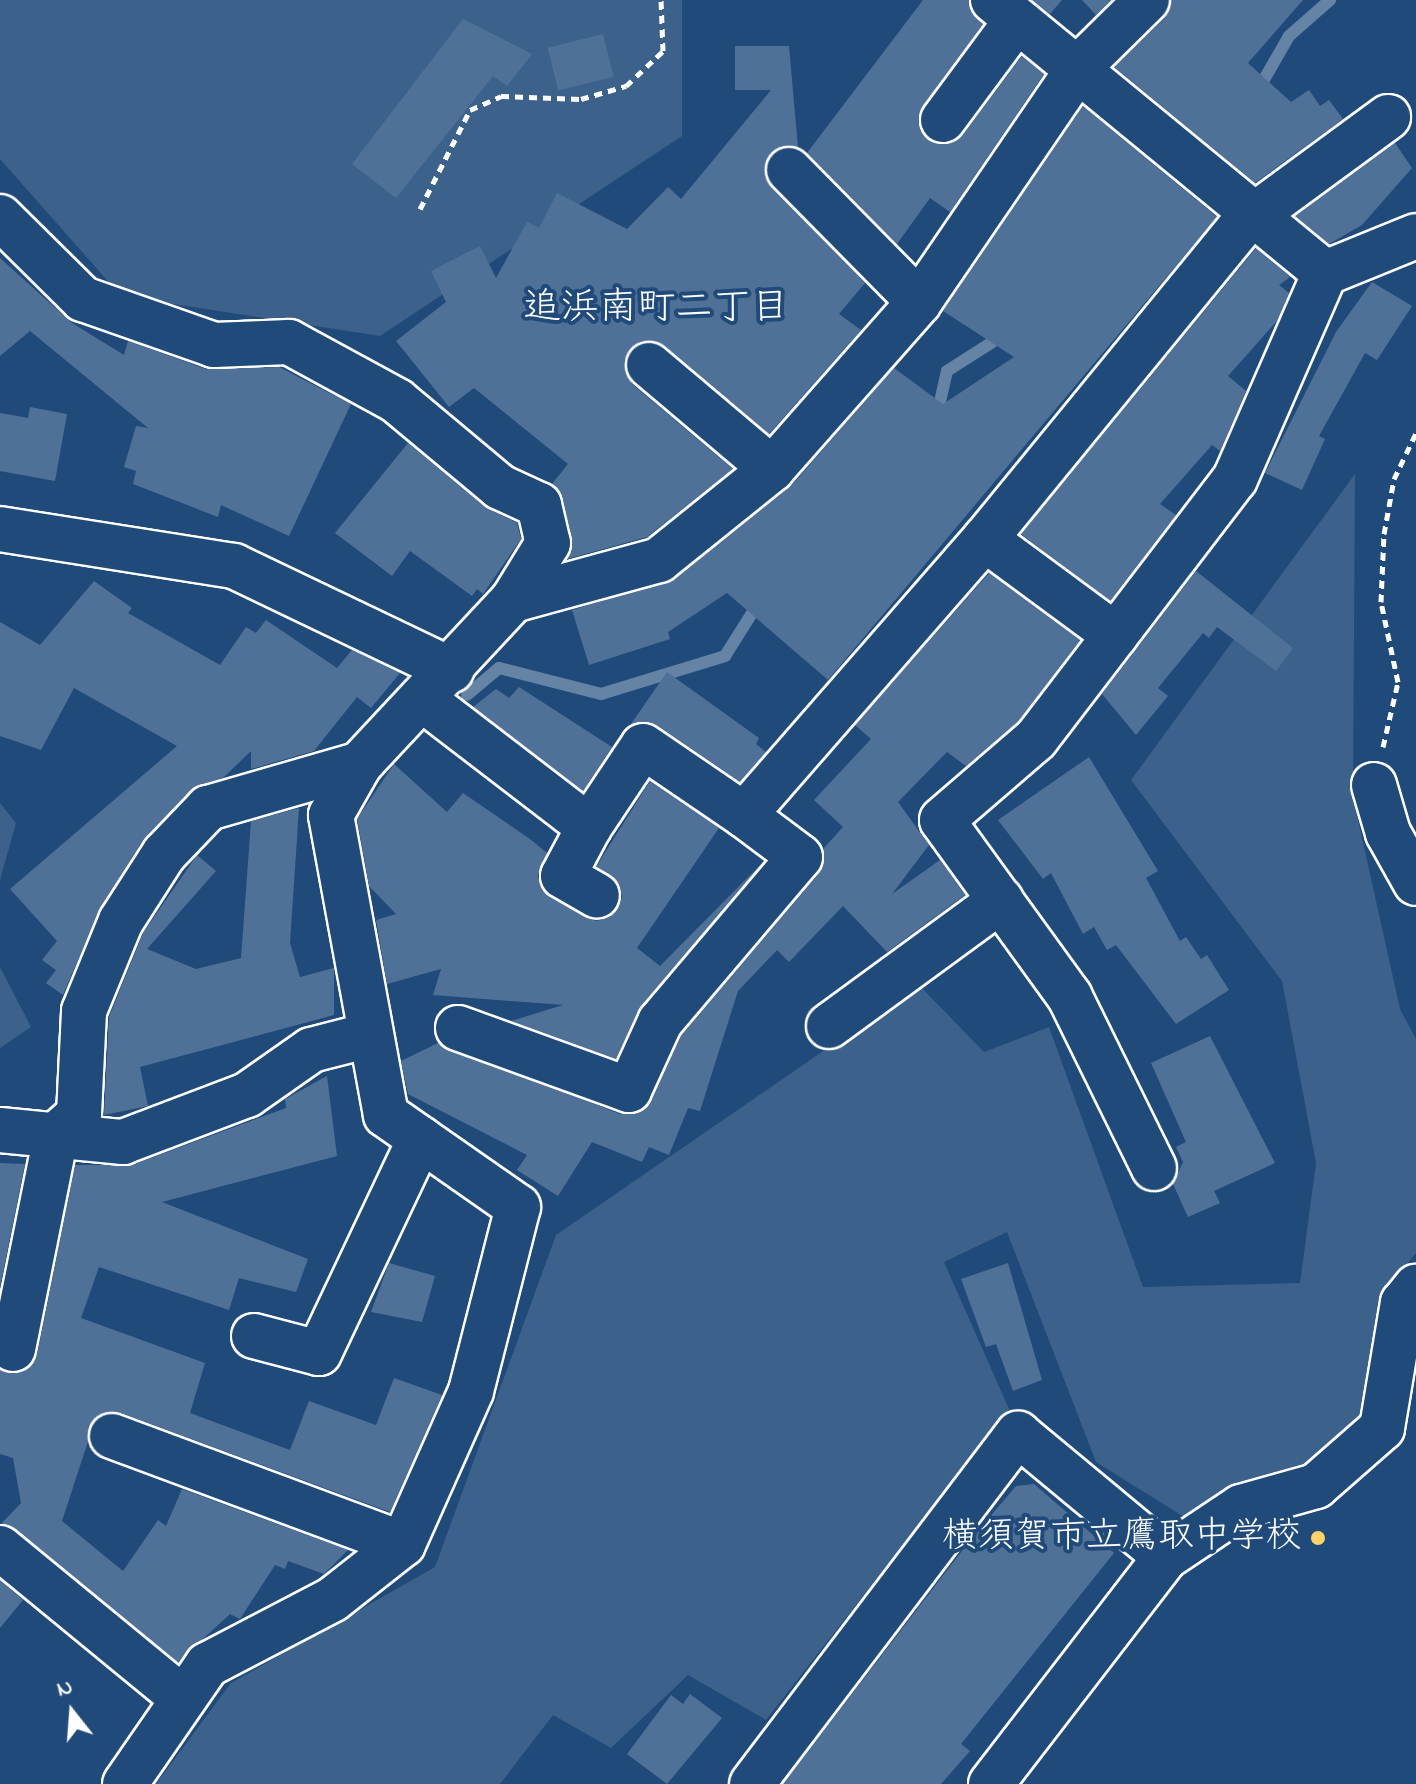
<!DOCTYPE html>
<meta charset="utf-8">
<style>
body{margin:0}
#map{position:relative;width:1416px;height:1784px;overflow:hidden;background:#1f4a7a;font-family:"Indie Flower","Klee One",sans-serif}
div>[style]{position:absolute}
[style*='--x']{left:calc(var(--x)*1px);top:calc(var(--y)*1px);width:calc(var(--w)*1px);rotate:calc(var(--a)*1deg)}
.green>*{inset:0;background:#3c618b}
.stream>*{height:12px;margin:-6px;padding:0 6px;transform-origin:6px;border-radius:6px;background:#6583a4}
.building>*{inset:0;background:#507197;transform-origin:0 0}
.path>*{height:5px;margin-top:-2.5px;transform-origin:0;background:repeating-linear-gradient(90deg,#fff 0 8px,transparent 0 14px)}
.roads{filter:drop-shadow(2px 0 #fff) drop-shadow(-2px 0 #fff) drop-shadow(0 2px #fff) drop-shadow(0 -2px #fff)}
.minor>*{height:44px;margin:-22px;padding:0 22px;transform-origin:22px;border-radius:22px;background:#1f4a7a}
.dots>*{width:22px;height:22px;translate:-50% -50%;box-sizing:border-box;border:4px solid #1f4a7a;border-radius:50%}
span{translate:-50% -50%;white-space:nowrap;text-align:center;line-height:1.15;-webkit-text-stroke:8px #1f4a7a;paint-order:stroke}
.poi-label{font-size:36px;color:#fff}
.right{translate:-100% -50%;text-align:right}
.neighbourhood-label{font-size:38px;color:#fff}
.north{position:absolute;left:32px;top:1672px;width:80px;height:80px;-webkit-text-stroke:6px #1f4a7a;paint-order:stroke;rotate:343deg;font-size:22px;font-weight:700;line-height:32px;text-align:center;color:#fff}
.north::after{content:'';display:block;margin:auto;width:28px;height:36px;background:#fff;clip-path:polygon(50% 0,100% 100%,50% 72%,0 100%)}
</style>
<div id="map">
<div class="green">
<div style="clip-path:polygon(0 0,682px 0,682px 136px,380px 336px,121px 296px,0 159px)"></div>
<div style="clip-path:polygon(1355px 474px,1353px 797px,1400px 1009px,1416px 1039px,1416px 1253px,1387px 1288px,1367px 1417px,1306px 1467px,1238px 1485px,1184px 1517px,1096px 1462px,1007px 1232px,944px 1262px,1009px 1409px,766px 1720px,688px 1675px,611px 1748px,553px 1715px,500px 1784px,156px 1784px,231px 1683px,435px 1567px,556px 1235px,919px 985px,984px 1052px,1049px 1027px,1143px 1287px,1300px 1283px,1316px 1163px,1282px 981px,1131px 780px)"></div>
<div style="clip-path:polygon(0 803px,16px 823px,0 880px)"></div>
<div style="clip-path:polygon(0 967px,31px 1027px,0 1048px)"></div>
</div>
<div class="stream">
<div style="--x:1258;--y:90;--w:62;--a:-60.1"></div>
<div style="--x:1289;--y:36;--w:55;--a:-41.3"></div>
<div style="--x:937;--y:415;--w:45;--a:-77.2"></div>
<div style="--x:947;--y:371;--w:69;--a:-32.5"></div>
<div style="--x:467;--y:695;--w:42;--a:-40.2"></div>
<div style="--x:499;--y:668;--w:105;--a:14.3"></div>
<div style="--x:601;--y:694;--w:130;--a:-17"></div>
<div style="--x:725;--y:656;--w:64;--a:-57.8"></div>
</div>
<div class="building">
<div style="clip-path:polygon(923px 0,969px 0,983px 24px,923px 106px,920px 129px,929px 140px,952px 143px,963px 135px,1022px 56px,1044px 74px,950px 212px,930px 198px,897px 244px,807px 153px)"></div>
<div style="clip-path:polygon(1032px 0,1062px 0,1050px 14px)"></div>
<div style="clip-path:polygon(1082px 0,1111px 0,1096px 15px)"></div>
<div style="clip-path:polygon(1171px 0,1303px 0,1248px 63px,1291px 102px,1309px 90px,1320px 106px,1329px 100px,1343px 119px,1255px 183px,1114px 67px,1165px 18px)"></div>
<div style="clip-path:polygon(463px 19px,532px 54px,507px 86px,493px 76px,396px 198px,352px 164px)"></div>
<div style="left:603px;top:34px;width:44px;height:57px;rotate:76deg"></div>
<div style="clip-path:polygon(735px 46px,789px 46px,798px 147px,772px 152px,765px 176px,865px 283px,839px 314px,861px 330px,769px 434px,664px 345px,641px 341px,630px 348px,624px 361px,632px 384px,733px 469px,647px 537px,567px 559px,572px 537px,552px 484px,568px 464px,474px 388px,449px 407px,396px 341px,446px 302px,431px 271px,480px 246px,496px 278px,527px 222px,539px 228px,557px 193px,627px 229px,668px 187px,681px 199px,771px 90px,735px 90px)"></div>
<div style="clip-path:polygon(1083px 106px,1217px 217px,828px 680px,727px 593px,668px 632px,670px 639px,589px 665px,572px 610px,675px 579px,791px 486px,894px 368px,943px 404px,1014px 357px,943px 311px)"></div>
<div style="clip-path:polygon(1395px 143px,1412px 168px,1362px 225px,1329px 244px,1295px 216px)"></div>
<div style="clip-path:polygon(1256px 248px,1290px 277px,1279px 285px,1289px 293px,1277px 321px,1228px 376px,1246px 391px,1220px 451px,1212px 445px,1160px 504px,1176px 515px,1110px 601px,1021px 534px)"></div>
<div style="clip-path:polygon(0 258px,72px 323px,124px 355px,128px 341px,206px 369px,279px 367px,351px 404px,289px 536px,221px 505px,218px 517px,133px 484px,136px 471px,124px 467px,136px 426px,148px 428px,30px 331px,0 356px)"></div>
<div style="clip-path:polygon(1372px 282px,1412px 306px,1377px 360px,1365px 353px,1319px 436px,1325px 439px,1302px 490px,1265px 473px,1336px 332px)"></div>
<div style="clip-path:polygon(30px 407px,67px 414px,55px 481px,0 471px,0 413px,28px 418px)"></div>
<div style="clip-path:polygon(408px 443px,484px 506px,517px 523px,521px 539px,483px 594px,477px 589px,472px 596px,410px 551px,392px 576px,335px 533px)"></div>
<div style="clip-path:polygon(1196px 571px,1293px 648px,1276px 671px,1217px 627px,1209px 638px,1203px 633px,1158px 688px,1168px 696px,1136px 735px,1102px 694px)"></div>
<div style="clip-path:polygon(989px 573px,1080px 640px,1018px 722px,966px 766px,947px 752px,898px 802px,929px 845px,892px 894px,940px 860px,965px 895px,887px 952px,843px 906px,789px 962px,777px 950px,738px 991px,700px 1111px,688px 1108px,669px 1155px,649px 1147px,642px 1162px,592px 1142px,558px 1196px,517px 1170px,527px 1155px,408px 1094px,401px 1061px,438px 1043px,620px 1114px,645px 1109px,681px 1036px,820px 872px,823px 849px,843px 827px,814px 800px,871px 739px,855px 725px)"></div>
<div style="clip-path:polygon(94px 581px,132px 608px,128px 613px,220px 665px,246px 627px,256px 633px,266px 620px,337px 668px,352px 650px,400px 673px,371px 708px,357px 697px,314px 751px,251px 769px,251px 751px,224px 777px,190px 791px,143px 840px,100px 908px,63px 995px,46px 983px,56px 970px,42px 960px,57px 941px,10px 889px,177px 746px,74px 688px,41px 750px,0 736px,0 622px,40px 645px)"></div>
<div style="clip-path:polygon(667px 672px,759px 738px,756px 744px,766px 752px,740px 782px,657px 725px,631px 724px)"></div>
<div style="clip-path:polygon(519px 687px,612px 747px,583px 791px,473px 707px,496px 689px,509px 698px)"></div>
<div style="clip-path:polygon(1089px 757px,1158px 871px,1146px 878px,1180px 941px,1186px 937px,1201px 959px,1207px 955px,1229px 990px,1176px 1024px,1116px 945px,1107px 950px,1094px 927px,1083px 934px,1051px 873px,1043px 879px,998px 820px)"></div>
<div style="clip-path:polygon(394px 764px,447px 812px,463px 793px,530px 839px,547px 853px,538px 876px,542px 889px,596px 921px,610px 917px,622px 897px,618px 883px,596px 867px,650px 781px,719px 828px,637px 948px,660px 966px,764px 861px,641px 1006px,616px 1059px,511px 1021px,563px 1005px,433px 995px,441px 969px,387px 984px,376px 920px,396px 914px,369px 886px,357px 819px)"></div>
<div style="clip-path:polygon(299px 808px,290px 943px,300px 977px,334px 968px,334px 1015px,140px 1067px,148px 1106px,104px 1115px,109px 1017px,143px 933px,197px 855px,216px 871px,147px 949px,196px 969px,241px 958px,251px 821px)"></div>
<div style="clip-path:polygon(1210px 1036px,1275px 1163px,1214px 1191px,1220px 1203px,1188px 1217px,1173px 1184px,1183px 1162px,1176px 1147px,1186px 1142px,1151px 1063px)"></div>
<div style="clip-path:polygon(327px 1076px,337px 1156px,162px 1202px,308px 1259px,296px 1292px,239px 1278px,229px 1310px,99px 1267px,81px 1318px,205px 1363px,190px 1413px,290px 1450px,309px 1401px,376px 1425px,394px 1378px,442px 1395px,390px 1512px,121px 1413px,96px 1417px,62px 1521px,123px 1571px,158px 1520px,166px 1526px,182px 1489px,348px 1550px,324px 1574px,288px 1561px,285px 1569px,275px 1565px,240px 1619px,230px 1614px,178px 1662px,1px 1524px,21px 1503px,13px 1458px,0 1454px,0 1370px,22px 1372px,37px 1355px,75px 1165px,132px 1165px,286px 1108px,285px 1099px)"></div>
<div style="clip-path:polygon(0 1163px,25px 1164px,0 1287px)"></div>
<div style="clip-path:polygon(389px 1263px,435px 1276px,422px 1322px,371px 1312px)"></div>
<div style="clip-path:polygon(1008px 1263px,1042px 1380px,1013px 1391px,996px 1344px,986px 1347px,961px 1279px)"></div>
<div style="clip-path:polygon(1034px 1484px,1114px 1553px,961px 1744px,970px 1751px,941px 1784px,783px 1784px,971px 1539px,1016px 1486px)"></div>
<div style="clip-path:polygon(0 1580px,23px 1600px,0 1628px)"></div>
<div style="clip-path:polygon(690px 1694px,722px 1718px,667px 1784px,627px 1754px,671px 1695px,683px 1704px)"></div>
</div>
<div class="path">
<div style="--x:420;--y:209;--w:111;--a:-63.2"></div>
<div style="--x:470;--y:110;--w:34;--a:-24"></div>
<div style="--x:501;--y:96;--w:80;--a:2.1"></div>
<div style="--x:581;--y:99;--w:47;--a:-16.1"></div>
<div style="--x:626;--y:86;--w:51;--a:-43.4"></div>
<div style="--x:663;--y:51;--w:51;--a:-92.2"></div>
<div style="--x:1383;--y:747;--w:67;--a:-77"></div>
<div style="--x:1398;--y:682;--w:82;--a:-102"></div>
<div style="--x:1381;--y:602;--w:68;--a:-87.5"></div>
<div style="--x:1384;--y:534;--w:56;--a:-79.7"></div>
<div style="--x:1394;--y:479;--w:51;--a:-64.4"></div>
</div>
<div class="roads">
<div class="minor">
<div style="--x:993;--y:0;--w:430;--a:39.4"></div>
<div style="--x:943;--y:120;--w:124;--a:-53.5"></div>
<div style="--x:789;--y:170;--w:185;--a:45.4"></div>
<div style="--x:1256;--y:214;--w:164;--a:-36.3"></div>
<div style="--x:0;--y:217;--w:117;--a:44.7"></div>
<div style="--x:83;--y:299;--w:139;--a:19.3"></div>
<div style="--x:214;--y:345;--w:75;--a:-2.3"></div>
<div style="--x:289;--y:342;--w:123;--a:28.6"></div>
<div style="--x:397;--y:401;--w:134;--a:39.9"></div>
<div style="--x:500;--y:487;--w:43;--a:24.8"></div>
<div style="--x:539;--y:505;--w:39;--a:77"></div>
<div style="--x:548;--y:543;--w:67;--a:121.6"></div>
<div style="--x:649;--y:365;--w:161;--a:40.2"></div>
<div style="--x:0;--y:529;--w:237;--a:9"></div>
<div style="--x:234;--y:566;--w:241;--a:25.6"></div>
<div style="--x:985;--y:539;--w:162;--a:36.4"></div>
<div style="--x:425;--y:701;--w:207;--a:37.5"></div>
<div style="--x:589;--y:827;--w:97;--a:-56.3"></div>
<div style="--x:643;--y:746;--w:122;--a:34.3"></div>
<div style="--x:1374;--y:785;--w:50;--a:73.7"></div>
<div style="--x:1388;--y:833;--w:57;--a:60.8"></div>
<div style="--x:589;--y:827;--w:55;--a:118"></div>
<div style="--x:563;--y:876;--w:39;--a:30"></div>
<div style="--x:829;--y:1026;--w:213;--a:-36.2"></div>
<div style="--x:458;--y:1028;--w:182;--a:19.9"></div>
<div style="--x:629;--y:1090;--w:75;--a:-65.5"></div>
<div style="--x:660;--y:1022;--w:216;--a:-49.7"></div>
<div style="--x:800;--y:857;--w:70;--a:-143.1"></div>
<div style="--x:744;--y:815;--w:366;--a:-48.9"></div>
<div style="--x:985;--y:539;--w:423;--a:-50.7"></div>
<div style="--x:0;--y:1130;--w:124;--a:5.6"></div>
<div style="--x:123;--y:1142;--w:133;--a:-20.8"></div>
<div style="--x:247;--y:1095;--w:78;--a:-35.1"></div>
<div style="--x:311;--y:1050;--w:61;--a:-14.3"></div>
<div style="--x:1154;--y:1168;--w:191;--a:-116.2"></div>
<div style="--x:1070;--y:997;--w:218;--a:-125.9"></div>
<div style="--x:942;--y:820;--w:124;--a:-40.8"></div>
<div style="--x:1036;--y:739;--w:327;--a:-52.6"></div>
<div style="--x:1235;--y:479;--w:225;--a:-66.4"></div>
<div style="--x:1325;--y:273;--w:98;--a:-22.1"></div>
<div style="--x:254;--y:1336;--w:67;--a:14.7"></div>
<div style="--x:319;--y:1353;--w:237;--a:-64.7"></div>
<div style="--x:13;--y:1349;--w:218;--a:-78.6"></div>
<div style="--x:56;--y:1135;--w:31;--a:-42"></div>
<div style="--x:79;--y:1114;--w:103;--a:-87.2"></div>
<div style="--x:84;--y:1011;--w:97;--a:-67.7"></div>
<div style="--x:121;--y:921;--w:80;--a:-57.3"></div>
<div style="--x:164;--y:854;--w:64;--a:-46.3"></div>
<div style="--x:208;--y:808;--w:158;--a:-16.1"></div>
<div style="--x:112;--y:1436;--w:310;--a:20.4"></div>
<div style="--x:0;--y:1548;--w:233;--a:39.4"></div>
<div style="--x:125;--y:1784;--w:145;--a:-55.4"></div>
<div style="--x:207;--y:1665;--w:142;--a:-27.6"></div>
<div style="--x:333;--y:1599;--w:89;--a:-38.2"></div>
<div style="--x:403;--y:1544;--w:167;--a:-66"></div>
<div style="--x:471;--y:1391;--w:190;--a:-75.7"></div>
<div style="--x:518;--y:1207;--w:161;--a:-145.1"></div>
<div style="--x:386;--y:1115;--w:305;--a:-100.4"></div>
<div style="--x:331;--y:815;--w:59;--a:-60.4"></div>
<div style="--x:360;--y:764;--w:224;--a:-47"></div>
<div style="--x:513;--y:600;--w:151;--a:-15.3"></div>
<div style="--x:659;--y:560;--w:145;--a:-38.8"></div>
<div style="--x:772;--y:469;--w:222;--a:-48.6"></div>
<div style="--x:919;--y:302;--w:286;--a:-55.7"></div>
<div style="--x:1080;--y:66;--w:94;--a:-44.6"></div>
<div style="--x:752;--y:1784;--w:440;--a:-52.8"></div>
<div style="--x:1018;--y:1434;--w:192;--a:39.7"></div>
<div style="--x:991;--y:1784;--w:287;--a:-52.4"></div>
<div style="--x:1166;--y:1557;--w:90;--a:-33.7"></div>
<div style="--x:1241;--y:1507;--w:78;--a:-15.6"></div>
<div style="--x:1316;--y:1486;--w:88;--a:-41.3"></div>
<div style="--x:1382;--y:1428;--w:127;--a:-80.5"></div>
<div style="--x:1403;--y:1303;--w:21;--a:-51"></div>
</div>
</div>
<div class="dots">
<div style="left:1318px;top:1538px;background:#ffd166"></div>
</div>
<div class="poi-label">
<span class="right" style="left:1302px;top:1538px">横須賀市立鷹取中学校</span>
</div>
<div class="neighbourhood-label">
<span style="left:656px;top:310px">追浜南町二丁目</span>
</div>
<div class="north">N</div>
</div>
